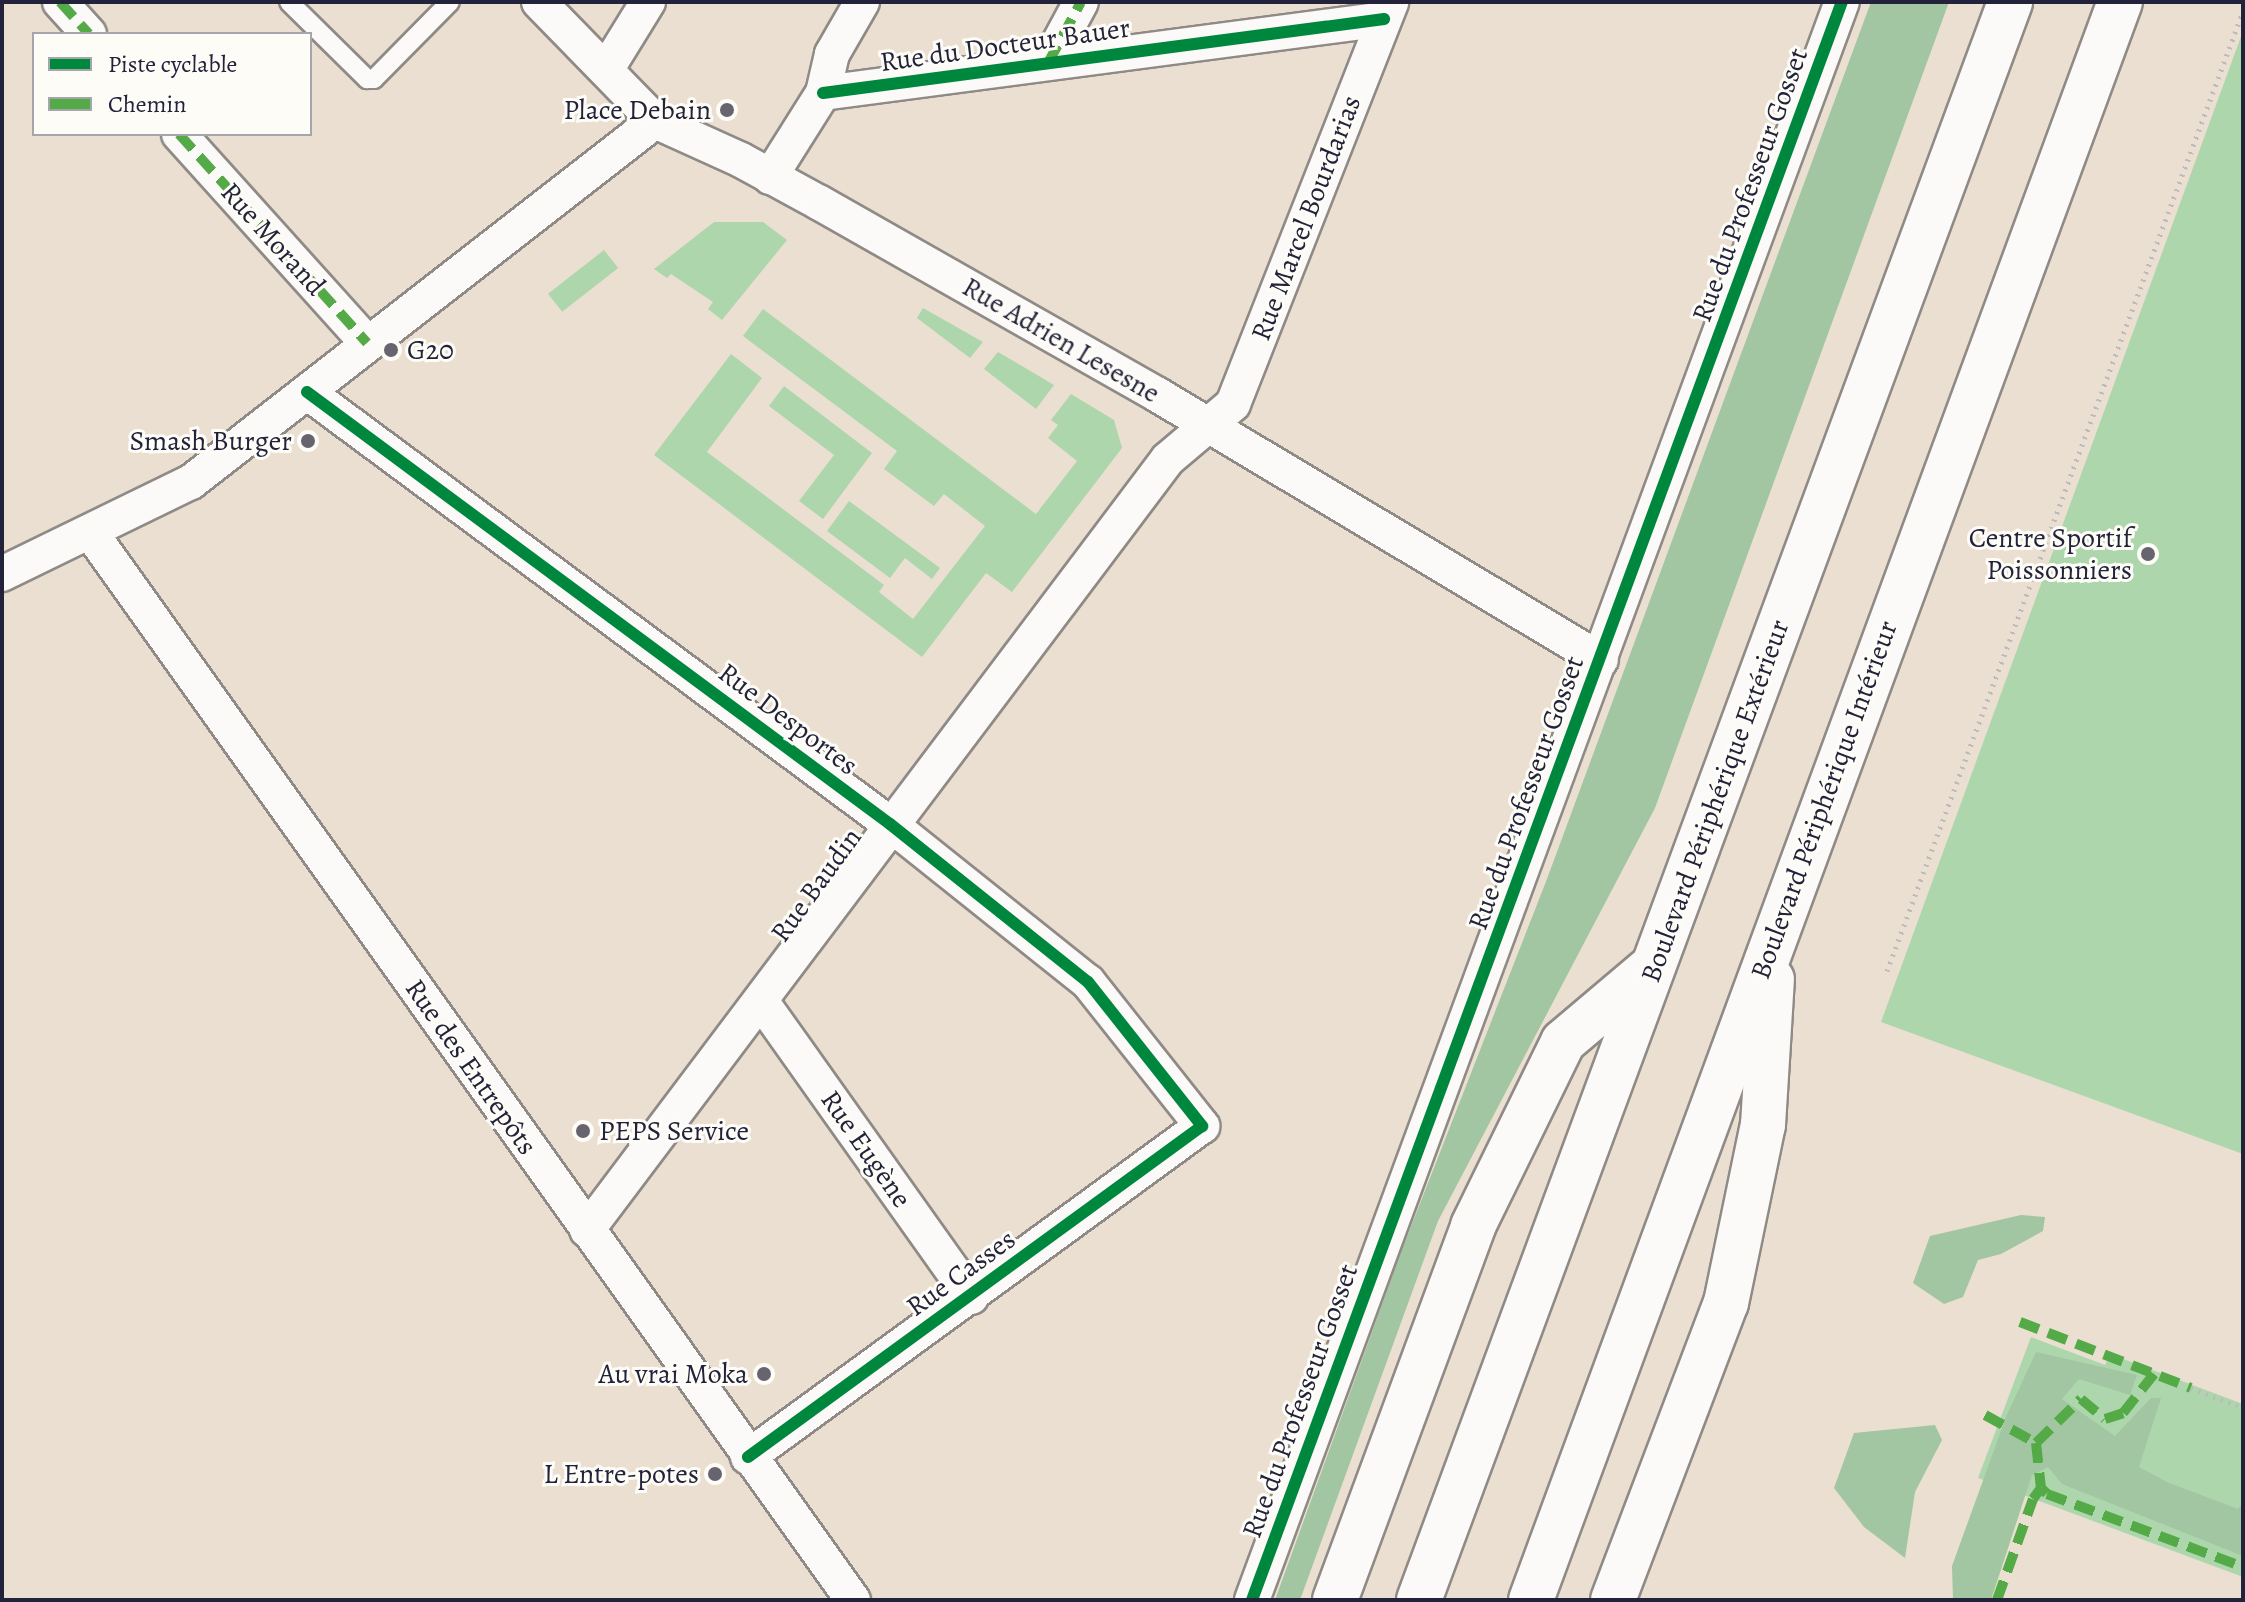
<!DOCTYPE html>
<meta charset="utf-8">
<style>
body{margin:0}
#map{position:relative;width:2245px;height:1602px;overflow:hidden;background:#eadfd0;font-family:Alegreya,serif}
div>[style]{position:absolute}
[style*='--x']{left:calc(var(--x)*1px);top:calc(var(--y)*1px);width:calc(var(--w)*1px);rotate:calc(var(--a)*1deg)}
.green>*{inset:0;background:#aed6ad;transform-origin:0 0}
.forest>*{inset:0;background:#a1c6a1}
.path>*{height:5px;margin-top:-2.5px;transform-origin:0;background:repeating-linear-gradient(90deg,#bdbabb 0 2px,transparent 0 8px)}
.roads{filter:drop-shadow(2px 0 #8f8a86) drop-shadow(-2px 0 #8f8a86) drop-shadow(0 2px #8f8a86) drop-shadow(0 -2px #8f8a86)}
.lane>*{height:18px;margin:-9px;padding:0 9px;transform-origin:9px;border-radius:9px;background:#fcfaf8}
.street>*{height:34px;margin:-17px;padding:0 17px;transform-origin:17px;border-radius:17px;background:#fcfaf8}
.highway>*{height:44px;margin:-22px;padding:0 22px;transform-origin:22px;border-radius:22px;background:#fcfaf8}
.quiet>*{height:10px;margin-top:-5px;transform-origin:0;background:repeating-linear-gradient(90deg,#53aa46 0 20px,transparent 0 30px)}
.cycleway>*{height:12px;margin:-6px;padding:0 6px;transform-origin:6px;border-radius:6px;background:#00873e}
.dots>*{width:22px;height:22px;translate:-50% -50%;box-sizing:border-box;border:4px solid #fdfcf7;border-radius:50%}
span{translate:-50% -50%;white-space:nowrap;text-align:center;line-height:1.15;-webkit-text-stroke:6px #fdfcf7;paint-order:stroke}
.street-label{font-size:28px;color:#22223b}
.poi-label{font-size:28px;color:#22223b}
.right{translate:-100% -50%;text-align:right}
.left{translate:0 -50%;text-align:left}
.frame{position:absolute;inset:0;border:4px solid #22223b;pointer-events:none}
.legend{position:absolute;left:32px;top:32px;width:280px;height:104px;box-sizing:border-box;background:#fdfcf7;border:2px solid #a5a5ac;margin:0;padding:10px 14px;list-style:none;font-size:24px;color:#22223b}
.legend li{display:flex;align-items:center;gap:16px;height:40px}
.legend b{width:40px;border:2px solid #a5a5ac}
</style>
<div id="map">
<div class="green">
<div style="clip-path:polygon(2243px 31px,2243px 1154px,1881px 1022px)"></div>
<div style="clip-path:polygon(714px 222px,763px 222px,787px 240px,722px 320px,708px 309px,713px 302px,671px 274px,667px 278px,654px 269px)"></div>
<div style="left:604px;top:250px;width:23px;height:71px;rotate:52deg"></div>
<div style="clip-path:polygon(923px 308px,983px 342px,970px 358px,917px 318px)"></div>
<div style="clip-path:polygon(763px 309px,1036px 514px,1077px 461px,1048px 438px,1058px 425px,1051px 420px,1071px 394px,1114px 420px,1122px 448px,1012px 592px,986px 573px,922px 657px,654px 455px,731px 354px,762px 378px,707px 452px,884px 585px,879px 592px,913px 619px,985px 526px,944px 494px,934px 506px,884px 469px,897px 451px,743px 336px)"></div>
<div style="clip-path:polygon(998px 352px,1054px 385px,1036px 409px,984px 369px)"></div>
<div style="clip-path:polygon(784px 386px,872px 453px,823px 519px,799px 501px,834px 455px,769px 406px)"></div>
<div style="clip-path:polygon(849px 501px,940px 568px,932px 579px,905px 558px,890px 578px,827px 531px)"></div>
<div style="clip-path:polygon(2031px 1337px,2105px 1365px,2110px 1354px,2243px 1404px,2243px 1577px,1978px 1478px)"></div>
</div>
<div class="forest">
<div style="clip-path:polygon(1871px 2px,1949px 2px,1655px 808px,1438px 1221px,1300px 1600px,1275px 1600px,1401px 1252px,1547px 879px)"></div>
<div style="clip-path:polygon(2021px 1215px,2045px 1217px,2043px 1231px,2001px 1254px,1978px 1260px,1963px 1297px,1944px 1304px,1913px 1283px,1930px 1236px)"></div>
<div style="clip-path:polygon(2036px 1352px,2137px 1375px,2130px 1395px,2079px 1379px,2062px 1399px,2115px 1436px,2151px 1398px,2161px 1398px,2139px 1467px,2167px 1482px,2238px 1509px,2243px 1502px,2243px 1556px,2062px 1484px,2048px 1467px,2032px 1475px,1991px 1600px,1953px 1600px,1952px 1566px,2006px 1417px)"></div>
<div style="clip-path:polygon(1935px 1425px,1942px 1440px,1915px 1492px,1905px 1558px,1864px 1527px,1834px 1488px,1854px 1433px)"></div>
</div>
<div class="path">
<div style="--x:1887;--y:971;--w:1024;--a:-69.65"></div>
<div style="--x:2191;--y:1388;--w:56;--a:21"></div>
</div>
<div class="roads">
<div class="lane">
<div style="--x:289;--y:2;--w:110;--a:44.6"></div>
<div style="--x:367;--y:79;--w:7;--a:0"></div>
<div style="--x:374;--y:79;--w:108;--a:-45.4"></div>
</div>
<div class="street">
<div style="--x:60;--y:2;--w:43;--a:47.8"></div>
<div style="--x:539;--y:2;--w:166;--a:45.7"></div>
<div style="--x:655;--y:121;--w:94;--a:24.4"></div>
<div style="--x:741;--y:160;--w:90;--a:28.6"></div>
<div style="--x:820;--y:203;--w:389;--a:29.6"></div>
<div style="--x:1158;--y:395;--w:516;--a:30.89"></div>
<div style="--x:1048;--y:63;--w:69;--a:-61.6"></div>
<div style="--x:606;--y:70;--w:80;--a:-58.3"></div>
<div style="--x:823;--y:93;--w:566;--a:-7.51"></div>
<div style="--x:179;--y:134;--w:281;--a:48"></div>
<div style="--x:770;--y:177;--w:99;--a:-57.8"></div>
<div style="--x:823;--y:93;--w:40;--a:-77"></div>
<div style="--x:832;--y:54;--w:60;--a:-60"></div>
<div style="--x:307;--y:392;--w:726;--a:36.54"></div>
<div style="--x:890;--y:824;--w:253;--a:38.6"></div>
<div style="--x:1088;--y:982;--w:184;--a:51.6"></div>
<div style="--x:1202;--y:1126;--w:562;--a:143.91"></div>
<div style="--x:91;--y:533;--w:1311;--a:54.47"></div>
<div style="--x:2;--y:574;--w:210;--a:-26"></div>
<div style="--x:191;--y:482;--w:588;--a:-37.88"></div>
<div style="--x:761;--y:1001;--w:363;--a:54.6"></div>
<div style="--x:587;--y:1230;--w:965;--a:-53"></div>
<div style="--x:1168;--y:459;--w:85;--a:-40.2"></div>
<div style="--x:1233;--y:404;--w:432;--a:-68.5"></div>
<div style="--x:1252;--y:1600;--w:1703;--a:-69.74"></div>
</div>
<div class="highway">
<div style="--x:1335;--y:1600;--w:399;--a:-69.7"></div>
<div style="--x:1473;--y:1226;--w:205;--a:-63.9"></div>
<div style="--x:1563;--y:1042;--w:118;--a:-40.2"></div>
<div style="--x:1419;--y:1600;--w:1704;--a:-69.7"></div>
<div style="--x:1531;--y:1600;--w:1703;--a:-69.77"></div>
<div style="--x:1613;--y:1600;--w:318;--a:-69.2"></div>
<div style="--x:1726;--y:1303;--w:182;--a:-78.3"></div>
<div style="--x:1763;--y:1125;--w:146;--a:-86.5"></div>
</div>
</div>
<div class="quiet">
<div style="--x:60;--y:2;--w:43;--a:47.8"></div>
<div style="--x:1048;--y:63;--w:69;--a:-61.6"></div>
<div style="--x:179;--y:134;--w:281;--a:48"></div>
<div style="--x:2020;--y:1322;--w:183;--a:21.1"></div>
<div style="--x:1985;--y:1415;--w:58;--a:28.8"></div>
<div style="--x:2036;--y:1443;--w:63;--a:-44.4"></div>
<div style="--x:2081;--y:1399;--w:31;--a:40"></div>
<div style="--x:2105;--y:1419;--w:19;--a:-18"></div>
<div style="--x:2123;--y:1413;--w:50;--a:-51.5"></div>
<div style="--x:2036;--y:1443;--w:45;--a:83.7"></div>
<div style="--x:2041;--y:1488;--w:8;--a:45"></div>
<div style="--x:2047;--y:1494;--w:209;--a:20.4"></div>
<div style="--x:1997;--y:1600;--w:107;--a:-70.4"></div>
<div style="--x:2033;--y:1499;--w:14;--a:-54"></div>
</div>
<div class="cycleway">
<div style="--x:823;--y:93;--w:566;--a:-7.51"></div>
<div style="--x:307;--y:392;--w:726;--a:36.54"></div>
<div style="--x:890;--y:824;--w:253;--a:38.6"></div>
<div style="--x:1088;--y:982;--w:184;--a:51.6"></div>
<div style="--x:1202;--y:1126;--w:562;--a:143.91"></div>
<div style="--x:1252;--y:1600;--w:1703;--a:-69.74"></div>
</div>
<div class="dots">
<div style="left:727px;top:110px;background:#68646f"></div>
<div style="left:391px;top:350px;background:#68646f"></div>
<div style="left:308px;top:441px;background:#68646f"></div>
<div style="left:2148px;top:554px;background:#68646f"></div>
<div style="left:583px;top:1131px;background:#68646f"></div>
<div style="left:764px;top:1374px;background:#68646f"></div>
<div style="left:715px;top:1474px;background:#68646f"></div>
</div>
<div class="street-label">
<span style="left:1005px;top:45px;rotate:-8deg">Rue du Docteur Bauer</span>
<span style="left:1750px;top:185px;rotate:-70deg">Rue du Professeur Gosset</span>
<span style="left:1306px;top:218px;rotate:-69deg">Rue Marcel Bourdarias</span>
<span style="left:273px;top:239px;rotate:48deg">Rue Morand</span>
<span style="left:1061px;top:340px;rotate:30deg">Rue Adrien Lesesne</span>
<span style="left:788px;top:719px;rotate:37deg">Rue Desportes</span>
<span style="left:1526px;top:793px;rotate:-70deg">Rue du Professeur Gosset</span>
<span style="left:1824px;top:800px;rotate:-70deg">Boulevard Périphérique Intérieur</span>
<span style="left:1715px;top:801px;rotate:-70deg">Boulevard Périphérique Extérieur</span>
<span style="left:816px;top:885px;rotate:-54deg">Rue Baudin</span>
<span style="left:471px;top:1067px;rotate:55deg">Rue des Entrepôts</span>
<span style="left:866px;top:1149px;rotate:55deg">Rue Eugène</span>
<span style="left:961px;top:1273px;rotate:-36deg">Rue Casses</span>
<span style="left:1300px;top:1401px;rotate:-70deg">Rue du Professeur Gosset</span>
</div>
<div class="poi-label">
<span class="right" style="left:711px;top:110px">Place Debain</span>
<span class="left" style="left:407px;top:350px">G20</span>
<span class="right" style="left:292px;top:441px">Smash Burger</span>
<span class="right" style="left:2132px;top:554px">Centre Sportif<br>Poissonniers</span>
<span class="left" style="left:599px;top:1131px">PEPS Service</span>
<span class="right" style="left:748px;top:1374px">Au vrai Moka</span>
<span class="right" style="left:699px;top:1474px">L Entre-potes</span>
</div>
<div class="frame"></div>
<ul class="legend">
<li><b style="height:10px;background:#00873e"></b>Piste cyclable</li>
<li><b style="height:10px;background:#53aa46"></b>Chemin</li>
</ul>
</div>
